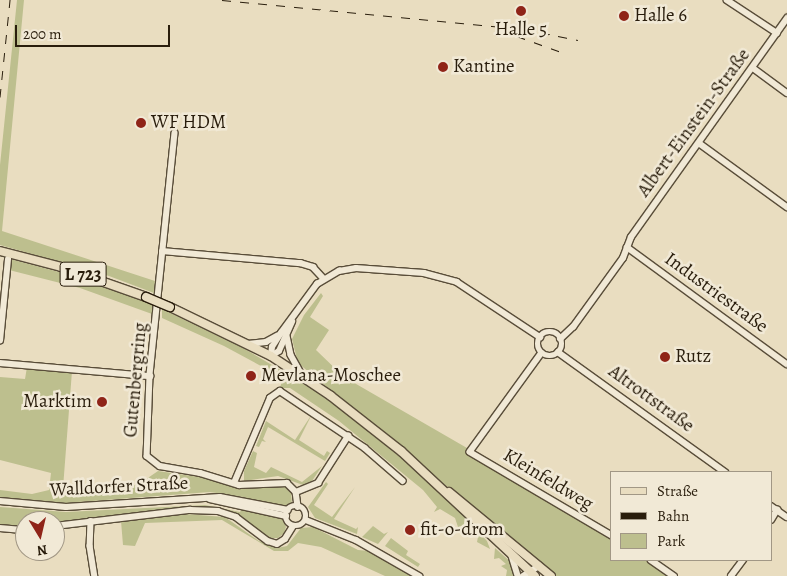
<!DOCTYPE html>
<meta charset="utf-8">
<style>
body{margin:0}
#map{position:relative;width:787px;height:576px;overflow:hidden;background:#e9ddc0;font-family:Alegreya,serif}
div>[style]{position:absolute}
[style*='--x']{left:calc(var(--x)*1px);top:calc(var(--y)*1px);width:calc(var(--w)*1px);rotate:calc(var(--a)*1deg)}
.green>*{inset:0;background:#bdbf8e}
.roads{filter:drop-shadow(1px 0 #594d39) drop-shadow(-1px 0 #594d39) drop-shadow(0 1px #594d39) drop-shadow(0 -1px #594d39)}
.minor>*{height:5.5px;margin:-2.75px;padding:0 2.75px;transform-origin:2.75px;border-radius:2.75px;background:#f1e9d6}
.minor>.ring{margin:-2.75px;padding:0;box-sizing:content-box;background:none;border:5.5px solid #f1e9d6;border-radius:50%}
.major>*{height:8px;margin:-4px;padding:0 4px;transform-origin:4px;border-radius:4px;background:#e9ddc0}
.rail>*{height:1px;margin-top:-0.5px;transform-origin:0;background:repeating-linear-gradient(90deg,#291d0c 0 9px,transparent 0 18px)}
.bridges{filter:drop-shadow(1px 0 #291d0c) drop-shadow(-1px 0 #291d0c) drop-shadow(0 1px #291d0c) drop-shadow(0 -1px #291d0c)}
.major-bridge>*{height:8px;margin:-4px;padding:0 4px;transform-origin:4px;border-radius:4px;background:#e9ddc0}
.dots>*{width:14px;height:14px;translate:-50% -50%;box-sizing:border-box;border:2px solid #f1e9d6;border-radius:50%}
span{translate:-50% -50%;white-space:nowrap;text-align:center;line-height:1.15;-webkit-text-stroke:5px #f1e9d6;paint-order:stroke}
.shield-label span{padding:1px 4px;background:#f1e9d6;border:1px solid;border-radius:4px;-webkit-text-stroke-width:0}
.shield-label{font-size:18px;color:#291d0c;font-weight:700}
.poi-label{font-size:19px;color:#291d0c}
.left{translate:0 -50%;text-align:left}
.right{translate:-100% -50%;text-align:right}
.street-label{font-size:19px;color:#291d0c}
.legend{position:absolute;left:610px;top:471px;width:162px;height:90px;box-sizing:border-box;background:#f1e9d6;border:1px solid #a19785;margin:0;padding:6px 9px;list-style:none;font-size:15px;color:#291d0c}
.legend li{display:flex;align-items:center;gap:10px;height:25px}
.legend b{width:25px;border:1px solid #a19785}
.north{position:absolute;left:15px;top:511px;width:50px;height:50px;box-sizing:border-box;background:#f1e9d6;border:1px solid #a19785;border-radius:50%;rotate:171deg;font-size:14px;font-weight:700;line-height:20px;text-align:center;color:#291d0c}
.north::after{content:'';display:block;margin:auto;width:18px;height:22px;background:#8f2418;clip-path:polygon(50% 0,100% 100%,50% 72%,0 100%)}
.scale{position:absolute;left:15px;top:25px;width:155px;height:22px;box-sizing:border-box;border:2px solid #291d0c;border-top:0;padding-left:6px;font-size:15px;line-height:18px;white-space:nowrap;color:#291d0c;-webkit-text-stroke:4px #f1e9d6;paint-order:stroke}
</style>
<div id="map">
<div class="green">
<div style="clip-path:polygon(17px 0,24px 0,2px 231px,155px 281px,154px 293px,109px 276px,0 245px,0 165px)"></div>
<div style="clip-path:polygon(10px 259px,97px 282px,153px 305px,152px 314px,80px 288px,9px 270px)"></div>
<div style="clip-path:polygon(321px 293px,323px 296px,310px 317px,329px 330px,316px 350px,344px 377px,467px 448px,466px 454px,611px 539px,611px 560px,645px 560px,670px 576px,555px 576px,298px 363px,292px 339px,304px 315px)"></div>
<div style="clip-path:polygon(162px 309px,243px 348px,308px 386px,364px 426px,445px 496px,487px 541px,490px 549px,477px 542px,478px 537px,462px 526px,458px 527px,455px 518px,440px 509px,434px 512px,437px 507px,423px 490px,339px 421px,290px 388px,280px 388px,283px 378px,224px 346px,162px 318px)"></div>
<div style="clip-path:polygon(27px 367px,72px 371px,63px 488px,86px 489px,112px 485px,115px 490px,139px 484px,158px 471px,199px 477px,243px 489px,281px 485px,291px 491px,292px 505px,278px 507px,243px 497px,210px 492px,66px 503px,0 497px,0 490px,32px 494px,49px 490px,51px 473px,0 460px,0 377px,25px 379px)"></div>
<div style="clip-path:polygon(312px 414px,299px 440px,324px 456px,327px 451px,330px 453px,325px 461px,268px 427px,263px 439px,266px 442px,262px 441px,259px 447px,256px 446px,266px 421px,295px 440px)"></div>
<div style="clip-path:polygon(253px 451px,257px 453px,254px 467px,266px 473px,271px 467px,302px 482px,322px 466px,312px 481px,303px 485px,278px 476px,244px 481px,244px 471px)"></div>
<div style="clip-path:polygon(326px 482px,328px 484px,314px 505px,332px 517px,355px 487px,334px 519px,356px 529px,358px 527px,357px 534px,315px 518px,308px 507px)"></div>
<div style="clip-path:polygon(205px 505px,240px 512px,243px 507px,282px 518px,286px 527px,284px 533px,278px 538px,267px 538px,225px 510px,55px 525px,55px 521px,25px 521px,25px 528px,0 527px,0 507px,66px 512px)"></div>
<div style="clip-path:polygon(185px 514px,225px 517px,259px 541px,277px 548px,287px 546px,301px 528px,313px 527px,358px 550px,369px 551px,412px 576px,385px 576px,321px 547px,298px 543px,288px 551px,274px 551px,222px 520px,145px 523px,135px 546px,123px 545px,121px 521px)"></div>
<div style="clip-path:polygon(373px 526px,384px 534px,388px 532px,378px 544px,362px 537px)"></div>
<div style="clip-path:polygon(391px 538px,408px 551px,406px 555px,420px 564px,418px 567px,385px 546px)"></div>
<div style="clip-path:polygon(495px 548px,513px 564px,515px 576px,506px 576px,507px 570px,501px 566px,506px 564px,499px 558px,494px 559px)"></div>
</div>
<div class="roads">
<div class="minor">
<div style="--x:727;--y:0;--w:60;--a:33.4"></div>
<div style="--x:753;--y:68;--w:42;--a:36.3"></div>
<div style="--x:175;--y:133;--w:244;--a:95.9"></div>
<div style="--x:150;--y:376;--w:80;--a:92.1"></div>
<div style="--x:147;--y:456;--w:16;--a:38"></div>
<div style="--x:160;--y:466;--w:41;--a:9.9"></div>
<div style="--x:200;--y:473;--w:41;--a:17.1"></div>
<div style="--x:239;--y:485;--w:48;--a:-2.4"></div>
<div style="--x:287;--y:483;--w:13;--a:45"></div>
<div style="--x:296;--y:492;--w:15;--a:82"></div>
<div style="--x:699;--y:143;--w:109;--a:36"></div>
<div style="--x:627;--y:247;--w:198;--a:36.2"></div>
<div style="--x:162;--y:251;--w:139;--a:5"></div>
<div style="--x:300;--y:263;--w:14;--a:17"></div>
<div style="--x:313;--y:267;--w:16;--a:47"></div>
<div class="ring" style="left:538px;top:332px;width:18.5px;height:18.5px"></div>
<div style="--x:287;--y:336;--w:19;--a:78"></div>
<div style="--x:291;--y:355;--w:23;--a:61"></div>
<div style="--x:560;--y:339;--w:18;--a:-43"></div>
<div style="--x:573;--y:327;--w:85;--a:-54.1"></div>
<div style="--x:623;--y:258;--w:22;--a:-69"></div>
<div style="--x:631;--y:237;--w:269;--a:-54.5"></div>
<div style="--x:0;--y:341;--w:82;--a:-84.4"></div>
<div style="--x:248;--y:344;--w:18;--a:-6"></div>
<div style="--x:266;--y:342;--w:13;--a:-29"></div>
<div style="--x:558;--y:352;--w:206;--a:35.7"></div>
<div style="--x:542;--y:353;--w:122;--a:126"></div>
<div style="--x:470;--y:452;--w:164;--a:30.5"></div>
<div style="--x:271;--y:356;--w:9;--a:-84"></div>
<div style="--x:272;--y:347;--w:17;--a:-57"></div>
<div style="--x:281;--y:333;--w:61;--a:-53.7"></div>
<div style="--x:317;--y:284;--w:26;--a:-31"></div>
<div style="--x:339;--y:271;--w:17;--a:-10"></div>
<div style="--x:356;--y:268;--w:68;--a:4.2"></div>
<div style="--x:424;--y:273;--w:34;--a:15"></div>
<div style="--x:457;--y:282;--w:100;--a:33.5"></div>
<div style="--x:271;--y:356;--w:9;--a:-32"></div>
<div style="--x:279;--y:351;--w:32;--a:-66"></div>
<div style="--x:0;--y:363;--w:151;--a:5"></div>
<div style="--x:234;--y:483;--w:92;--a:-67"></div>
<div style="--x:270;--y:398;--w:12;--a:-35"></div>
<div style="--x:280;--y:391;--w:102;--a:33.8"></div>
<div style="--x:365;--y:448;--w:50;--a:41"></div>
<div style="--x:296;--y:492;--w:24;--a:-22"></div>
<div style="--x:318;--y:483;--w:56;--a:-57.4"></div>
<div style="--x:210;--y:499;--w:78;--a:12.6"></div>
<div style="--x:0;--y:501;--w:66;--a:5.2"></div>
<div style="--x:66;--y:507;--w:154;--a:-3.7"></div>
<div style="--x:220;--y:497;--w:69;--a:10.8"></div>
<div style="--x:771;--y:506;--w:19;--a:35"></div>
<div class="ring" style="left:286px;top:506px;width:14.5px;height:14.5px"></div>
<div style="--x:306;--y:520;--w:54;--a:21.8"></div>
<div style="--x:356;--y:540;--w:73;--a:29.7"></div>
<div style="--x:771;--y:520;--w:12;--a:-59"></div>
<div style="--x:91;--y:521;--w:25;--a:92"></div>
<div style="--x:90;--y:546;--w:30;--a:81"></div>
<div style="--x:55;--y:526;--w:136;--a:-6.8"></div>
<div style="--x:190;--y:510;--w:28;--a:2"></div>
<div style="--x:218;--y:511;--w:19;--a:18"></div>
<div style="--x:236;--y:517;--w:40;--a:37"></div>
<div style="--x:268;--y:541;--w:9;--a:18"></div>
<div style="--x:277;--y:544;--w:9;--a:-32"></div>
<div style="--x:285;--y:539;--w:15;--a:-58"></div>
<div style="--x:0;--y:528;--w:25;--a:5"></div>
<div style="--x:512;--y:556;--w:21;--a:73"></div>
<div style="--x:651;--y:560;--w:28;--a:35"></div>
<div style="--x:523;--y:576;--w:19;--a:-32"></div>
<div style="--x:731;--y:576;--w:20;--a:-53"></div>
</div>
<div class="major">
<div style="--x:0;--y:251;--w:63;--a:14.7"></div>
<div style="--x:61;--y:267;--w:90;--a:19.4"></div>
<div style="--x:170;--y:307;--w:112;--a:25.9"></div>
<div style="--x:271;--y:356;--w:72;--a:33.7"></div>
<div style="--x:331;--y:396;--w:89;--a:38.2"></div>
<div style="--x:401;--y:451;--w:183;--a:43"></div>
<div style="--x:449;--y:492;--w:132;--a:39.5"></div>
</div>
</div>
<div class="rail">
<div style="--x:222;--y:0;--w:302;--a:5.5"></div>
<div style="--x:523;--y:29;--w:56;--a:11.3"></div>
<div style="--x:500;--y:30;--w:71;--a:19.7"></div>
<div style="--x:0;--y:97;--w:98;--a:-84.1"></div>
</div>
<div class="bridges">
<div class="major-bridge">
<div style="--x:146;--y:297;--w:26;--a:23"></div>
</div>
</div>
<div class="dots">
<div style="left:521px;top:11px;background:#8f2418"></div>
<div style="left:624px;top:16px;background:#8f2418"></div>
<div style="left:443px;top:67px;background:#8f2418"></div>
<div style="left:141px;top:123px;background:#8f2418"></div>
<div style="left:665px;top:357px;background:#8f2418"></div>
<div style="left:251px;top:376px;background:#8f2418"></div>
<div style="left:102px;top:402px;background:#8f2418"></div>
<div style="left:410px;top:530px;background:#8f2418"></div>
</div>
<div class="shield-label">
<span style="left:83px;top:274px">L 723</span>
</div>
<div class="poi-label">
<span class="left" style="left:634px;top:16px">Halle 6</span>
<span style="left:521px;top:30px">Halle 5</span>
<span class="left" style="left:453px;top:67px">Kantine</span>
<span class="left" style="left:151px;top:123px">WF HDM</span>
<span class="left" style="left:675px;top:357px">Rutz</span>
<span class="left" style="left:261px;top:376px">Mevlana-Moschee</span>
<span class="right" style="left:92px;top:402px">Marktim</span>
<span class="left" style="left:420px;top:530px">fit-o-drom</span>
</div>
<div class="street-label">
<span style="left:694px;top:123px;rotate:-54deg">Albert-Einstein-Straße</span>
<span style="left:716px;top:293px;rotate:36deg">Industriestraße</span>
<span style="left:136px;top:380px;rotate:-85deg">Gutenbergring</span>
<span style="left:651px;top:399px;rotate:36deg">Altrottstraße</span>
<span style="left:548px;top:480px;rotate:31deg">Kleinfeldweg</span>
<span style="left:119px;top:487px;rotate:-3deg">Walldorfer Straße</span>
</div>
<ul class="legend">
<li><b style="height:6px;background:#e9ddc0"></b>Straße</li>
<li><b style="height:6px;background:#291d0c"></b>Bahn</li>
<li><b style="height:14px;background:#bdbf8e"></b>Park</li>
</ul>
<div class="north">N</div>
<div class="scale">200 m</div>
</div>
